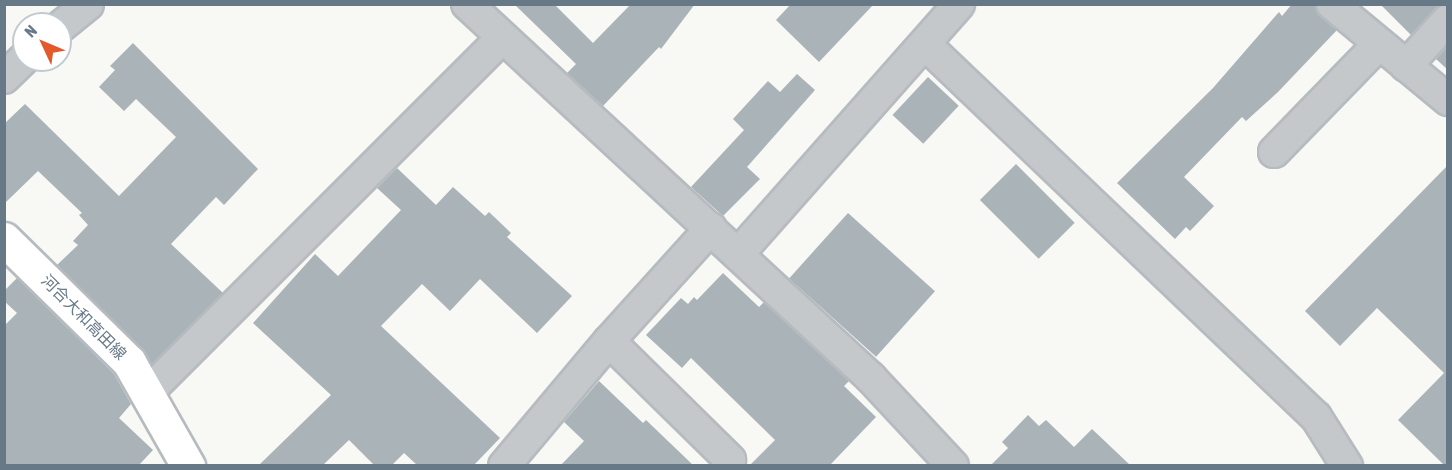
<!DOCTYPE html>
<meta charset="utf-8">
<style>
body{margin:0}
#map{position:relative;width:1452px;height:470px;overflow:hidden;background:#f8f8f5;font-family:"Asap Condensed","Noto Sans JP",sans-serif}
div>[style]{position:absolute}
[style*='--x']{left:calc(var(--x)*1px);top:calc(var(--y)*1px);width:calc(var(--w)*1px);rotate:calc(var(--a)*1deg)}
.building>*{inset:0;background:#aab3b8;transform-origin:0 0}
.roads{filter:drop-shadow(2px 0 #b6bbc0) drop-shadow(-2px 0 #b6bbc0) drop-shadow(0 2px #b6bbc0) drop-shadow(0 -2px #b6bbc0)}
.minor>*{height:30px;margin:-15px;padding:0 15px;transform-origin:15px;border-radius:15px;background:#c4c8cb}
.secondary>*{height:33px;margin:-16.5px;padding:0 16.5px;transform-origin:16.5px;border-radius:16.5px;background:#fff}
span{translate:-50% -50%;white-space:nowrap;text-align:center;line-height:1.15;-webkit-text-stroke:6px #fff;paint-order:stroke}
.street-label{font-size:16px;color:#677886}
.frame{position:absolute;inset:0;border:6px solid #677886;pointer-events:none}
.north{position:absolute;left:12px;top:12px;width:60px;height:60px;box-sizing:border-box;background:#fff;border:2px solid #c2c9cf;border-radius:50%;rotate:314deg;font-size:16px;font-weight:700;line-height:24px;text-align:center;color:#677886}
.north::after{content:'';display:block;margin:auto;width:21px;height:27px;background:#e2592b;clip-path:polygon(50% 0,100% 100%,50% 72%,0 100%)}
</style>
<div id="map">
<div class="building">
<div style="clip-path:polygon(514px 4px,554px 4px,593px 43px,631px 4px,695px 4px,661px 49px,659px 47px,603px 106px,567px 73px,576px 64px)"></div>
<div style="clip-path:polygon(791px 4px,874px 4px,819px 62px,776px 20px)"></div>
<div style="clip-path:polygon(1292px 4px,1315px 4px,1321px 17px,1337px 30px,1278px 92px,1246px 121px,1242px 117px,1184px 177px,1214px 206px,1190px 231px,1186px 227px,1175px 239px,1117px 183px,1213px 88px,1279px 12px,1282px 16px)"></div>
<div style="clip-path:polygon(1380px 4px,1441px 4px,1411px 35px)"></div>
<div style="clip-path:polygon(133px 43px,258px 169px,224px 205px,216px 197px,171px 244px,223px 293px,152px 364px,142px 349px,57px 265px,78px 245px,73px 241px,88px 225px,79px 215px,82px 213px,38px 171px,4px 204px,4px 124px,25px 104px,119px 196px,176px 137px,136px 99px,124px 111px,99px 87px,115px 70px,110px 66px)"></div>
<div style="clip-path:polygon(1448px 46px,1448px 70px,1436px 59px)"></div>
<div style="clip-path:polygon(797px 74px,815px 90px,747px 167px,760px 179px,723px 216px,691px 187px,744px 130px,733px 119px,768px 81px,780px 92px)"></div>
<div style="left:928px;top:77px;width:42px;height:52px;rotate:43deg"></div>
<div style="left:1016px;top:164px;width:83px;height:51px;rotate:45deg"></div>
<div style="clip-path:polygon(1448px 165px,1448px 465px,1444px 465px,1398px 420px,1444px 373px,1377px 308px,1340px 346px,1305px 311px)"></div>
<div style="clip-path:polygon(397px 168px,436px 205px,453px 187px,485px 216px,489px 212px,511px 233px,507px 237px,572px 296px,537px 333px,480px 279px,450px 311px,422px 284px,381px 326px,500px 438px,474px 465px,417px 465px,404px 453px,392px 465px,374px 465px,349px 440px,323px 465px,259px 465px,331px 395px,253px 323px,315px 254px,338px 276px,401px 210px,377px 188px)"></div>
<div style="left:848px;top:213px;width:117px;height:88px;rotate:42deg"></div>
<div style="clip-path:polygon(723px 273px,759px 307px,764px 302px,849px 381px,844px 386px,876px 417px,830px 465px,750px 465px,775px 440px,691px 358px,682px 368px,646px 335px,681px 298px,688px 304px,694px 297px,697px 300px)"></div>
<div style="clip-path:polygon(17px 278px,114px 374px,131px 404px,119px 418px,153px 450px,139px 465px,4px 465px,4px 326px,17px 313px,4px 301px,4px 291px)"></div>
<div style="clip-path:polygon(599px 381px,643px 423px,646px 420px,693px 465px,561px 465px,584px 441px,564px 422px)"></div>
<div style="clip-path:polygon(1028px 415px,1039px 426px,1046px 420px,1074px 447px,1092px 429px,1130px 465px,991px 465px,1008px 448px,1002px 442px)"></div>
</div>
<div class="roads">
<div class="minor">
<div style="--x:467;--y:4;--w:551;--a:42.79"></div>
<div style="--x:871;--y:378;--w:120;--a:47"></div>
<div style="--x:1332;--y:4;--w:151;--a:39.6"></div>
<div style="--x:60;--y:27;--w:36;--a:-39"></div>
<div style="--x:926;--y:45;--w:539;--a:43.65"></div>
<div style="--x:1316;--y:417;--w:58;--a:57.7"></div>
<div style="--x:1406;--y:66;--w:62;--a:-47.6"></div>
<div style="--x:4;--y:78;--w:28;--a:-44"></div>
<div style="--x:1274;--y:152;--w:151;--a:-45.8"></div>
<div style="--x:739;--y:253;--w:332;--a:-48.5"></div>
<div style="--x:609;--y:341;--w:170;--a:44.5"></div>
<div style="--x:147;--y:393;--w:503;--a:-45"></div>
<div style="--x:504;--y:466;--w:163;--a:-50"></div>
<div style="--x:609;--y:341;--w:152;--a:-47.9"></div>
</div>
<div class="secondary">
<div style="--x:4;--y:239;--w:175;--a:44.5"></div>
<div style="--x:129;--y:362;--w:120;--a:60.4"></div>
</div>
</div>
<div class="street-label">
<span style="left:84px;top:317px;rotate:45deg">河合大和高田線</span>
</div>
<div class="frame"></div>
<div class="north">N</div>
</div>
